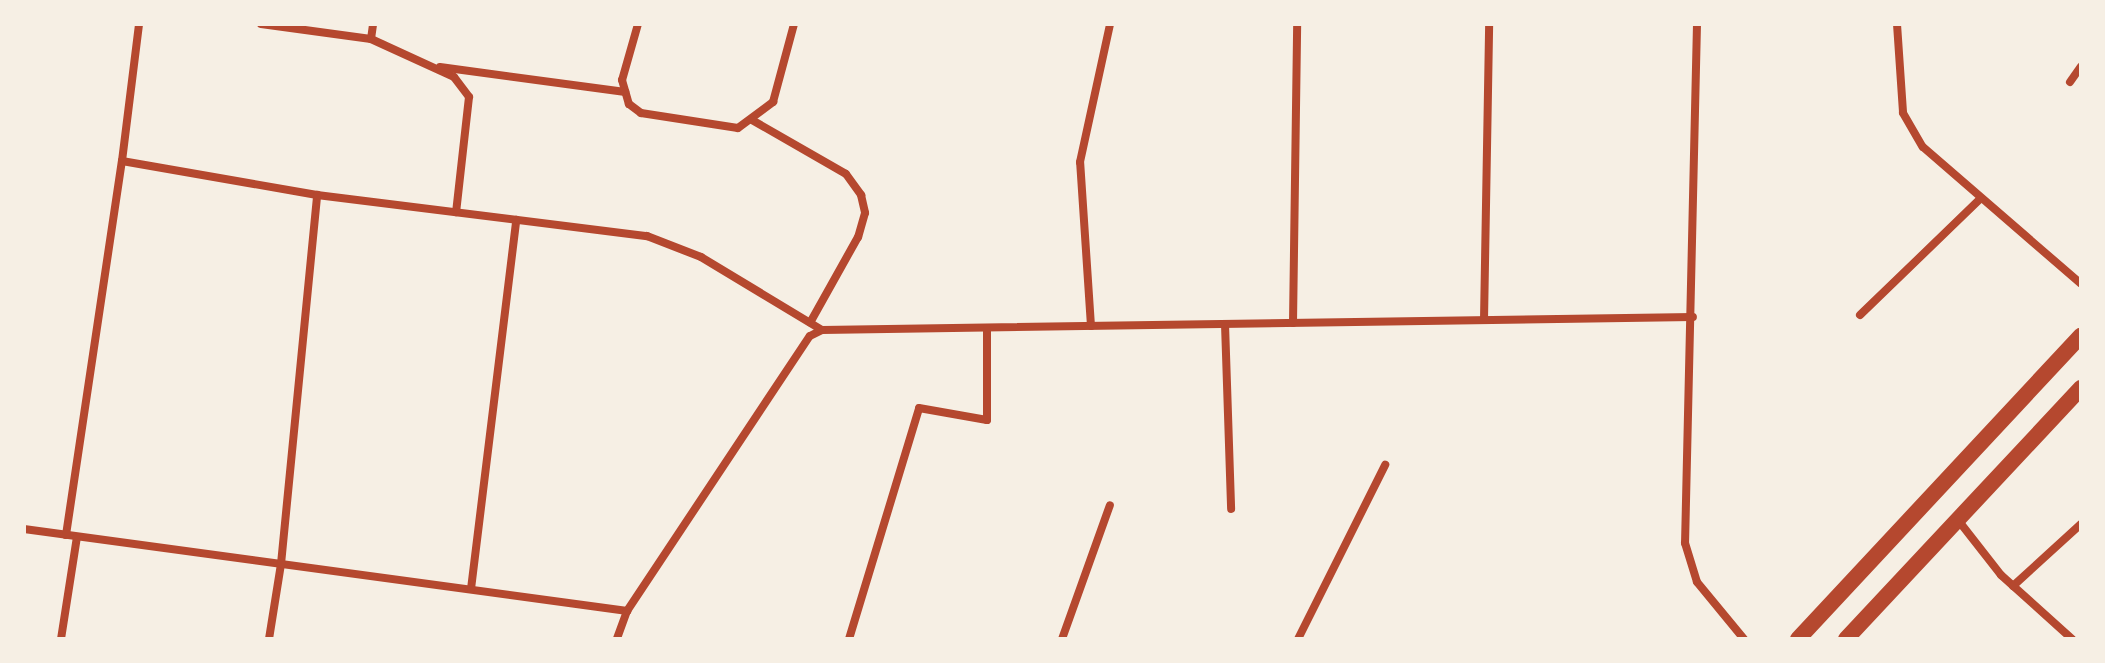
<!DOCTYPE html>
<style>
body{margin:0}
#map{position:relative;width:2105px;height:663px;overflow:hidden;background:#f6efe4;font-family:Quicksand,sans-serif}
div>[style]{position:absolute}
[style*='--x']{left:calc(var(--x)*1px);top:calc(var(--y)*1px);width:calc(var(--w)*1px);rotate:calc(var(--a)*1deg)}
.minor>*{height:8px;margin:-4px;padding:0 4px;transform-origin:4px;border-radius:4px;background:#b5482f}
.secondary>*{height:16px;margin:-8px;padding:0 8px;transform-origin:8px;border-radius:8px;background:#b5482f}
span{translate:-50% -50%;white-space:nowrap;text-align:center;line-height:1.15;-webkit-text-stroke:7px #f6efe4;paint-order:stroke}
.frame{position:absolute;inset:0;border:26px solid #f6efe4;pointer-events:none}
</style>
<div id="map">
<div class="minor">
<div style="--x:261;--y:24;--w:111;--a:7.8"></div>
<div style="--x:371;--y:39;--w:91;--a:24.6"></div>
<div style="--x:454;--y:77;--w:25;--a:53"></div>
<div style="--x:469;--y:97;--w:116;--a:96.4"></div>
<div style="--x:638;--y:24;--w:58;--a:105.9"></div>
<div style="--x:622;--y:80;--w:25;--a:74"></div>
<div style="--x:629;--y:104;--w:15;--a:37"></div>
<div style="--x:641;--y:113;--w:98;--a:8.8"></div>
<div style="--x:738;--y:128;--w:44;--a:-36.6"></div>
<div style="--x:773;--y:102;--w:81;--a:-74.9"></div>
<div style="--x:1697;--y:24;--w:519;--a:91.32"></div>
<div style="--x:1685;--y:543;--w:41;--a:72.9"></div>
<div style="--x:1697;--y:582;--w:74;--a:50.5"></div>
<div style="--x:1897;--y:24;--w:89;--a:86.1"></div>
<div style="--x:1903;--y:113;--w:39;--a:60"></div>
<div style="--x:1923;--y:147;--w:209;--a:40.9"></div>
<div style="--x:371;--y:39;--w:15;--a:-82"></div>
<div style="--x:440;--y:67;--w:187;--a:7.7"></div>
<div style="--x:2070;--y:82;--w:19;--a:-55"></div>
<div style="--x:752;--y:120;--w:108;--a:29.9"></div>
<div style="--x:846;--y:174;--w:26;--a:54"></div>
<div style="--x:861;--y:195;--w:18;--a:77"></div>
<div style="--x:865;--y:213;--w:25;--a:106"></div>
<div style="--x:858;--y:237;--w:98;--a:119.2"></div>
<div style="--x:122;--y:161;--w:138;--a:-82.9"></div>
<div style="--x:1860;--y:315;--w:167;--a:-44"></div>
<div style="--x:1484;--y:320;--w:296;--a:-89"></div>
<div style="--x:1293;--y:323;--w:297;--a:-89.2"></div>
<div style="--x:1225;--y:324;--w:185;--a:88.1"></div>
<div style="--x:1091;--y:326;--w:164;--a:-93.8"></div>
<div style="--x:1080;--y:162;--w:141;--a:-77.7"></div>
<div style="--x:1958;--y:520;--w:70;--a:52"></div>
<div style="--x:2001;--y:575;--w:96;--a:42"></div>
<div style="--x:24;--y:529;--w:609;--a:7.74"></div>
<div style="--x:627;--y:611;--w:30;--a:110"></div>
<div style="--x:66;--y:535;--w:378;--a:-81.5"></div>
<div style="--x:122;--y:161;--w:198;--a:9.9"></div>
<div style="--x:2013;--y:586;--w:92;--a:-42.4"></div>
<div style="--x:471;--y:589;--w:372;--a:-83"></div>
<div style="--x:627;--y:611;--w:330;--a:-56.4"></div>
<div style="--x:810;--y:336;--w:13;--a:-27"></div>
<div style="--x:822;--y:330;--w:871;--a:-0.86"></div>
<div style="--x:61;--y:639;--w:103;--a:-81.1"></div>
<div style="--x:269;--y:639;--w:76;--a:-80.9"></div>
<div style="--x:281;--y:564;--w:371;--a:-84.4"></div>
<div style="--x:317;--y:195;--w:333;--a:7.1"></div>
<div style="--x:647;--y:236;--w:58;--a:21.3"></div>
<div style="--x:701;--y:257;--w:141;--a:31.1"></div>
<div style="--x:849;--y:639;--w:241;--a:-73.1"></div>
<div style="--x:919;--y:408;--w:69;--a:10"></div>
<div style="--x:987;--y:420;--w:92;--a:-90"></div>
<div style="--x:1062;--y:639;--w:142;--a:-70.3"></div>
<div style="--x:1298;--y:639;--w:195;--a:-63.4"></div>
</div>
<div class="secondary">
<div style="--x:1798;--y:639;--w:415;--a:-47"></div>
<div style="--x:1846;--y:639;--w:344;--a:-46.9"></div>
</div>
<div class="frame"></div>
</div>
